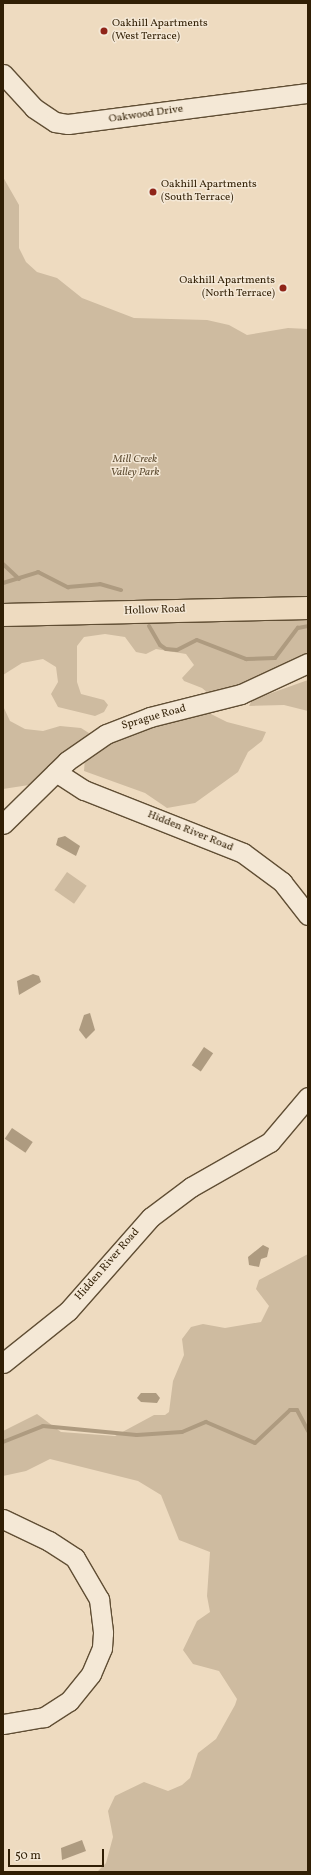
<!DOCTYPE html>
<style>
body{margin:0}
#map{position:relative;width:311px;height:1875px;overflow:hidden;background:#eedbc0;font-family:Vollkorn,serif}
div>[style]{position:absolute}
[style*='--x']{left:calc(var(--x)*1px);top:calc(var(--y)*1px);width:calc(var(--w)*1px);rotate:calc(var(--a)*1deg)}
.green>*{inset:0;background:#cebba0;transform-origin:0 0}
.water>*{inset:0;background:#ae9b80;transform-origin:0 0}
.stream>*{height:4px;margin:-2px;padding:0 2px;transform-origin:2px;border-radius:2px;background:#ae9b80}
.roads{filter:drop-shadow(1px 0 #604e34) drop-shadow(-1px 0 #604e34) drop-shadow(0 1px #604e34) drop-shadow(0 -1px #604e34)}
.minor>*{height:19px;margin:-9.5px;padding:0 9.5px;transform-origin:9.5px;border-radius:9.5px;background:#f4e8d6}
.major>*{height:22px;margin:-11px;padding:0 11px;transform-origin:11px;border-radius:11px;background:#eedbc0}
.dots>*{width:11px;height:11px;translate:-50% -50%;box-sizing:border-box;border:2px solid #f4e8d6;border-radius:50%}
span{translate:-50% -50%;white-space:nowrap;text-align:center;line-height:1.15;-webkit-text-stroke:3px #f4e8d6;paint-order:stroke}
.poi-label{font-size:11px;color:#311f05}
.left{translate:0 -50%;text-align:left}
.right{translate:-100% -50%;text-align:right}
.street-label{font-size:11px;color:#311f05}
.park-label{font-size:11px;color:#604e34;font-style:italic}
.frame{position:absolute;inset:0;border:4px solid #311f05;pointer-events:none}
.scale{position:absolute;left:8px;top:1849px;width:96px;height:18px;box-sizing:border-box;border:2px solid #311f05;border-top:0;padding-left:5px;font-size:12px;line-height:14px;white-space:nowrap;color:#311f05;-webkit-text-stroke:3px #f4e8d6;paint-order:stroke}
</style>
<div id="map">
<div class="green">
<div style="clip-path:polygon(3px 177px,19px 205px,19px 248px,26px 262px,37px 272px,57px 278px,82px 298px,134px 318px,207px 320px,229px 325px,247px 335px,288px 328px,308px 329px,308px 596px,3px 603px)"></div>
<div style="clip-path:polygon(308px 618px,308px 657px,214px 698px,202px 688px,184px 681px,182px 678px,194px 665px,186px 654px,156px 649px,146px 654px,136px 652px,125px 637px,105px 634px,84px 637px,77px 646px,77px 682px,81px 694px,104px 700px,108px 705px,104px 712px,95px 716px,58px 707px,51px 694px,58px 682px,56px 667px,43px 659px,22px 663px,3px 675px,3px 626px)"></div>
<div style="clip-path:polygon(308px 680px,308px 711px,284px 705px,249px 706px,252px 700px)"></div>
<div style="clip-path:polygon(3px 706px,10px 721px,25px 729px,43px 731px,60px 726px,81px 728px,92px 735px,29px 785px,3px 789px)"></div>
<div style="clip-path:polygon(207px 712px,227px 722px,266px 732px,262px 741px,248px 752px,238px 772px,195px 803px,167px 808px,145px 793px,84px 771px,85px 757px,117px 738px)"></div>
<div style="left:67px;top:872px;width:24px;height:22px;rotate:35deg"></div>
<div style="clip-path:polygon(308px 1254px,308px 1872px,97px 1872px,106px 1863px,113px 1837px,108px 1811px,115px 1796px,144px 1782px,168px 1791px,182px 1785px,190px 1778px,198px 1753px,216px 1739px,235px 1705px,237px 1699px,219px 1671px,193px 1664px,183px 1650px,197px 1621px,210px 1612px,207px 1596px,210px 1552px,179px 1540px,161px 1495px,138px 1481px,50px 1459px,26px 1471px,3px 1476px,3px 1431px,37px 1414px,61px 1432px,115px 1436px,154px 1415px,165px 1415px,169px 1412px,173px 1381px,184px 1355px,182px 1339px,191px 1327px,203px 1324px,225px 1328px,261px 1322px,269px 1306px,256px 1289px,259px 1280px)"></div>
</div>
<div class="water">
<div style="clip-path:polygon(65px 836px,80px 846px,76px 856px,56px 845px,58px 838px)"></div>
<div style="clip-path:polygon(33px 974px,39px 976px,41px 982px,19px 995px,17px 981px)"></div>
<div style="clip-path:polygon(90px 1013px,95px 1030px,86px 1039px,79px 1030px,84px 1015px)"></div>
<div style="left:204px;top:1047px;width:11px;height:22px;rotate:34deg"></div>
<div style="left:12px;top:1128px;width:25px;height:13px;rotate:34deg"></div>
<div style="clip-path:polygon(263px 1245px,269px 1248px,267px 1257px,261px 1259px,259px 1267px,249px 1265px,248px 1257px)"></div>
<div style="clip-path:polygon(141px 1393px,156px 1393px,160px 1398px,157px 1403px,141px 1402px,137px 1398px)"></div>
<div style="clip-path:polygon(82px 1840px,86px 1851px,62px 1860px,61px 1848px)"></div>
</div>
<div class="stream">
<div style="--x:3;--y:564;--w:22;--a:43"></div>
<div style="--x:3;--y:583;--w:37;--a:-17"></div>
<div style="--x:38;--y:572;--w:34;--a:27"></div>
<div style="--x:68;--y:587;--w:32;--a:-5"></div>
<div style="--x:100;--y:584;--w:22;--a:16"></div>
<div style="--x:149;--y:626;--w:22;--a:60"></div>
<div style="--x:160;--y:645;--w:7;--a:34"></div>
<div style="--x:166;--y:649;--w:11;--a:5"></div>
<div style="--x:177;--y:650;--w:22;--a:-27"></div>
<div style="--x:197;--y:640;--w:53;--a:21.2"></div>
<div style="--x:246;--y:659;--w:29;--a:-2"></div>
<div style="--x:275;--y:658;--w:38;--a:-53"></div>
<div style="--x:298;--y:628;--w:10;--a:-11"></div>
<div style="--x:3;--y:1442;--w:43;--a:-21.8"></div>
<div style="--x:43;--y:1426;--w:94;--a:5.5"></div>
<div style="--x:137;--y:1435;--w:45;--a:-3.8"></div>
<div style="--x:182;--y:1432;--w:26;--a:-23"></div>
<div style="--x:206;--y:1422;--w:53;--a:23.2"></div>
<div style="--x:255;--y:1443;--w:48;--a:-43.3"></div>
<div style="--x:290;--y:1410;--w:7;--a:0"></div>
<div style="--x:297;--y:1410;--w:24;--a:62"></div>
</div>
<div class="roads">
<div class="minor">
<div style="--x:3;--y:74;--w:46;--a:47.6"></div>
<div style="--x:34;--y:108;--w:25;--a:34"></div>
<div style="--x:55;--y:122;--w:13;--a:9"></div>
<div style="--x:68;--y:124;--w:242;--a:-7.4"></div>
<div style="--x:56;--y:772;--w:33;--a:33"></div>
<div style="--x:84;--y:790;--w:171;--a:21.6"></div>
<div style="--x:243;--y:853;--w:49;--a:36.6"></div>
<div style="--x:282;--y:882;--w:42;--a:51.8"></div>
<div style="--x:3;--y:824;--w:90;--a:-44.5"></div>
<div style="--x:67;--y:761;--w:47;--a:-34.7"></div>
<div style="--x:106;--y:734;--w:47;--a:-21.1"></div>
<div style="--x:150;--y:717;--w:94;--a:-14.2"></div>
<div style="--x:241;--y:694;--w:74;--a:-24.8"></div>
<div style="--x:3;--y:1363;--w:83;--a:-38.7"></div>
<div style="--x:68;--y:1311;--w:125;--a:-48.6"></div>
<div style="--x:151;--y:1217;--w:50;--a:-36.9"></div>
<div style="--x:191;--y:1187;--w:91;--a:-29.7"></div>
<div style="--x:270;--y:1142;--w:59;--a:-49.8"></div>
<div style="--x:3;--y:1519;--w:51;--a:25.6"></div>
<div style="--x:49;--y:1541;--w:31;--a:33"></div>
<div style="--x:75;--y:1558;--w:48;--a:59.7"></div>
<div style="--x:99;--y:1599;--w:34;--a:83"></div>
<div style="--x:103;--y:1633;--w:15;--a:94"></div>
<div style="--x:102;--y:1648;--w:28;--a:113"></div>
<div style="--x:91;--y:1674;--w:35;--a:129"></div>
<div style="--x:69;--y:1701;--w:30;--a:147"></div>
<div style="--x:44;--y:1717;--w:42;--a:170.3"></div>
</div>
<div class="major">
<div style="--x:3;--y:615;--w:305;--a:-1.3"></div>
</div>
</div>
<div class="dots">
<div style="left:104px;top:31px;background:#8f2418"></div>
<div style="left:153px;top:192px;background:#8f2418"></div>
<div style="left:283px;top:288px;background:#8f2418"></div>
</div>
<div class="poi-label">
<span class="left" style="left:112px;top:31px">Oakhill Apartments<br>(West Terrace)</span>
<span class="left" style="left:161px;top:192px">Oakhill Apartments<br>(South Terrace)</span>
<span class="right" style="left:275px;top:288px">Oakhill Apartments<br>(North Terrace)</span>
</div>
<div class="street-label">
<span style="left:146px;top:115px;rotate:-8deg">Oakwood Drive</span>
<span style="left:155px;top:611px;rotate:-2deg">Hollow Road</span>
<span style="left:154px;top:718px;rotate:-16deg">Sprague Road</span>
<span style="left:190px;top:832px;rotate:22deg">Hidden River Road</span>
<span style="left:108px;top:1265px;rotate:-49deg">Hidden River Road</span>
</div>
<div class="park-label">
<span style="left:135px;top:467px">Mill Creek<br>Valley Park</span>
</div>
<div class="frame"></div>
<div class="scale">50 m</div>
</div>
